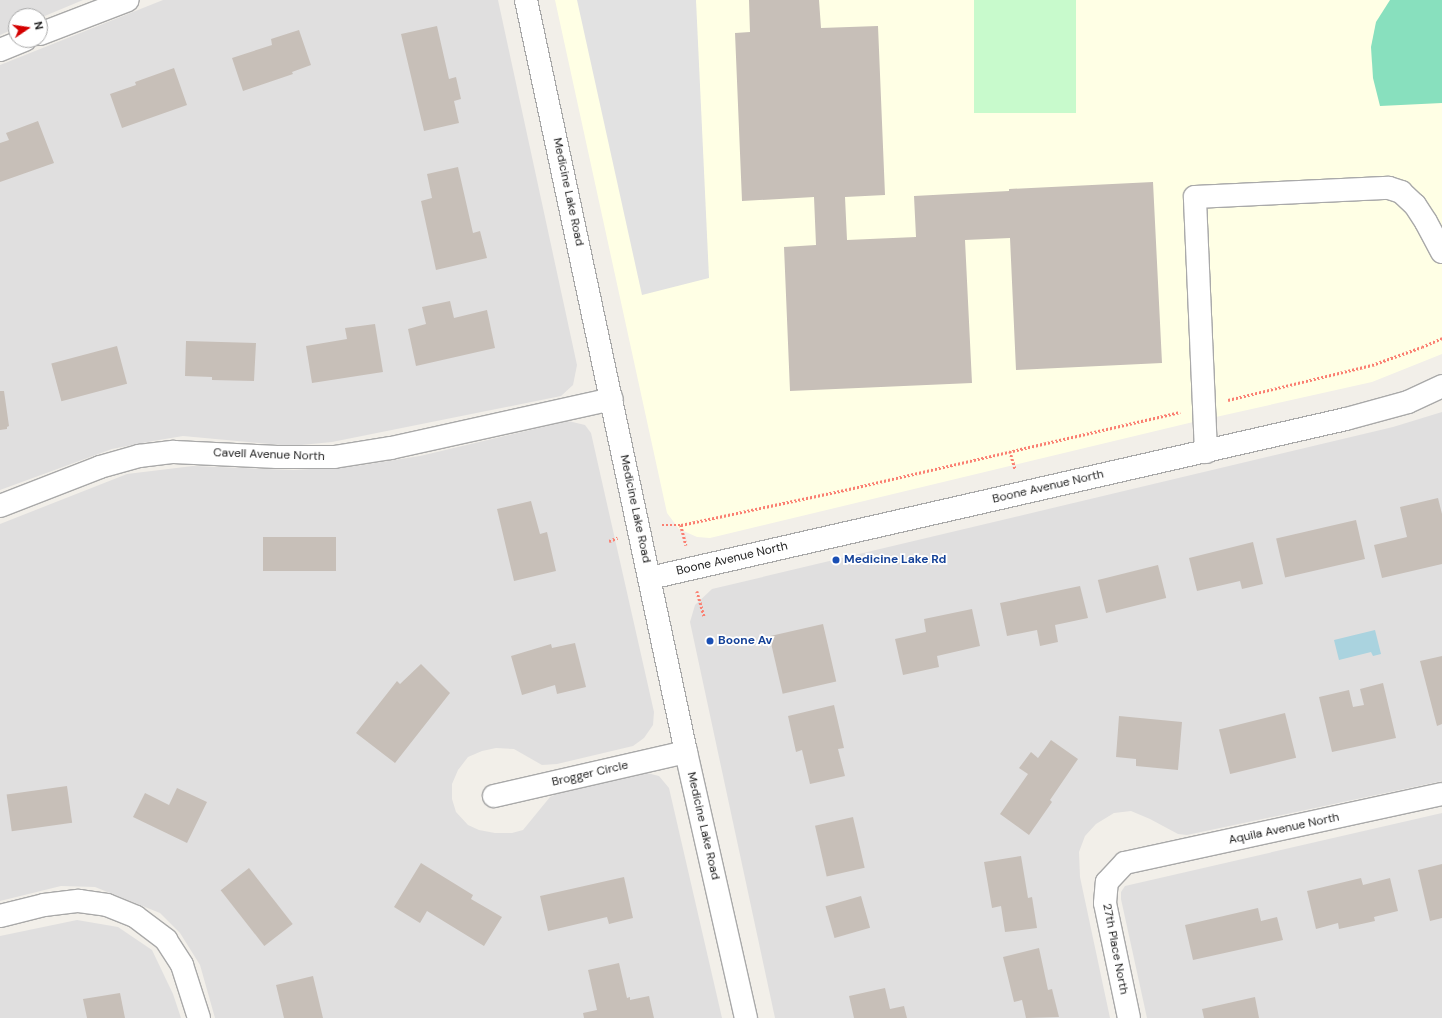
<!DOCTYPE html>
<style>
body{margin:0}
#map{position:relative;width:1442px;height:1018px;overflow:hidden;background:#f2efe9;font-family:"DM Sans",sans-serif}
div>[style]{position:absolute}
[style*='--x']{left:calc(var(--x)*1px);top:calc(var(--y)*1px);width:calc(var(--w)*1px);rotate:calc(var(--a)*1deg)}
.residential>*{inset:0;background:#e0dfdf}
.education>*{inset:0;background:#ffffe5}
.park>*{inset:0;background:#c8facc;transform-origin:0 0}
.pitch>*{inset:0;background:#88e0be}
.parking>*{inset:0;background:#e2e2e2}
.water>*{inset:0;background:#aad3df}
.building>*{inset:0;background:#c7bfb8;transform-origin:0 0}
.path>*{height:2.5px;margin-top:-1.25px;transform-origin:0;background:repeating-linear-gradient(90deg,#fa8072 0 2px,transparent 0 4px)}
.roads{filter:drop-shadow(1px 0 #a9a9a9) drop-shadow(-1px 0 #a9a9a9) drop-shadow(0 1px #a9a9a9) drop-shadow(0 -1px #a9a9a9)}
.minor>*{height:22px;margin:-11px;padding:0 11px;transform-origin:11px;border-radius:11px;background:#fff}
.dots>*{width:11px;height:11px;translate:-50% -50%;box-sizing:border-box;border:2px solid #fff;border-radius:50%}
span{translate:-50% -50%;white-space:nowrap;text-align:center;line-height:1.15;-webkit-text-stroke:3.5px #fff;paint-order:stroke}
.street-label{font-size:12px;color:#222}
.transit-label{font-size:12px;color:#164399;font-weight:700}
.left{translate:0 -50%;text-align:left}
.north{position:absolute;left:8px;top:8px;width:40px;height:40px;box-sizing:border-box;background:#fff;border:1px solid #a7a7a7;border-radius:50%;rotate:77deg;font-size:11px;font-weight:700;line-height:16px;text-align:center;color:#222}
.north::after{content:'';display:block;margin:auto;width:14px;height:18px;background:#d40000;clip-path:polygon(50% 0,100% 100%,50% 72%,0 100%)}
</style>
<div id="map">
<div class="residential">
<div style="clip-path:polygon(0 0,83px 0,40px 18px,40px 16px,16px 16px,16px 28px,0 35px)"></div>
<div style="clip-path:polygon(163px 0,498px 0,577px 365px,573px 385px,561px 396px,332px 442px,291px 446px,183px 436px,153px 441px,112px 449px,0 490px,0 65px)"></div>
<div style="clip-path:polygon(1442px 412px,1442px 781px,1187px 835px,1178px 834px,1150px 819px,1131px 811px,1114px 813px,1096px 824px,1085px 836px,1079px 852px,1080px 877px,1110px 1018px,775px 1018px,690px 622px,695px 605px,712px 589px,1393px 427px)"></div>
<div style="clip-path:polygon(568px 421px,585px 425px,591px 433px,654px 712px,653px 725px,644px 738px,633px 746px,557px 764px,542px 765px,514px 749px,496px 748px,482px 751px,468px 757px,458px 770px,452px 784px,452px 799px,456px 812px,468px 825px,479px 830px,495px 833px,512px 833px,523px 830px,550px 797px,560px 792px,647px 773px,659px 776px,669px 788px,722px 1018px,215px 1018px,200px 965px,180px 933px,160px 913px,95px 887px,61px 886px,0 901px,0 524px,127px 474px,193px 466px,294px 470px,356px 466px,420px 456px)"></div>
<div style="clip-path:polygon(1442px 813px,1442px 1018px,1147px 1018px,1121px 899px,1121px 892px,1125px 886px)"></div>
<div style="clip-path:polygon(77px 920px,118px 927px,152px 950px,173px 994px,181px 1018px,0 1018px,0 936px)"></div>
</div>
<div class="education">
<div style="clip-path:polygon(555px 0,1442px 0,1442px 354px,1372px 382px,1189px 423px,710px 538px,697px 537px,679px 529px,667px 513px)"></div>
</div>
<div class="park">
<div style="left:974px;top:0;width:102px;height:113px"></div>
</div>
<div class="pitch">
<div style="clip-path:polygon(1390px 0,1442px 0,1442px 103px,1380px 106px,1373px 78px,1371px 47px,1376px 22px)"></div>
</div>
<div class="parking">
<div style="clip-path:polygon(577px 0,696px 0,709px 278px,642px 295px)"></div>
</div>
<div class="water">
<div style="clip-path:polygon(1375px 630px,1381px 654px,1373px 656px,1371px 652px,1339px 660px,1334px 640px)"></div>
</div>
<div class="building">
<div style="clip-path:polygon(749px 0,819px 0,821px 28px,878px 26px,885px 195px,845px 197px,847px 240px,916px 237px,914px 196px,1009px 191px,1009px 189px,1153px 182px,1162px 363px,1016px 370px,1010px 238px,965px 240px,972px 383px,790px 391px,784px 247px,816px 245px,814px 197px,742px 201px,735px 33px,750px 32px)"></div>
<div style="clip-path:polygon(437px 26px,449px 79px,456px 77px,461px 99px,454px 101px,459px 123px,424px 131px,401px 34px)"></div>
<div style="clip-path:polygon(299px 30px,311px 65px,292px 72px,293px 74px,243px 91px,232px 58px,272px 45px,271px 39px)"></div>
<div style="clip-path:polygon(174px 68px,187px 105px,122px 128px,110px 94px,136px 85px,135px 82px)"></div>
<div style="clip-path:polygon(38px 121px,54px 163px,0 182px,0 143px,9px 140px,6px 133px)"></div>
<div style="clip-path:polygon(458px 167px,473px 233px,480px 231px,487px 258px,436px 270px,421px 201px,432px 198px,427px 174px)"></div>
<div style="clip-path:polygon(450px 301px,454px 318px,487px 310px,495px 348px,416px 366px,408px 329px,426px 324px,422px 307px)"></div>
<div style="clip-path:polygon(375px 324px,383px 372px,312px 383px,306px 346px,347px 339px,345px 328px)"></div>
<div style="clip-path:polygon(186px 341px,256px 343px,254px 381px,212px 380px,212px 377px,185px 376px)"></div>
<div style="left:117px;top:346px;width:39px;height:68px;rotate:75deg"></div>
<div style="clip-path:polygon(0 391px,4px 391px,9px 426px,7px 427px,7px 429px,0 430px)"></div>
<div style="clip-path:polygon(1438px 498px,1442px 514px,1442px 564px,1382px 578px,1374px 545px,1407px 537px,1400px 507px)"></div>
<div style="clip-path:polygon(531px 501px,540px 534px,547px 532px,556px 571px,514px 581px,497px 509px)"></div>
<div style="left:1356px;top:520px;width:40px;height:82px;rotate:77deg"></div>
<div style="left:336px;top:537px;width:34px;height:73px;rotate:90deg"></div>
<div style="clip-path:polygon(1253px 542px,1263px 584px,1242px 589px,1240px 581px,1197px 591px,1189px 558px)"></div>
<div style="left:1158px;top:565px;width:34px;height:62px;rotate:76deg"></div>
<div style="clip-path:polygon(1080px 586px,1088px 618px,1055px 625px,1058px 642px,1040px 646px,1037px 630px,1007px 636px,1000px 603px)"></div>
<div style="clip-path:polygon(972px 609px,980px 646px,937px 656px,939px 667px,903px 675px,895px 639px,926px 632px,924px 619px)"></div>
<div style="left:823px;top:624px;width:59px;height:55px;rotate:77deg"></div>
<div style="clip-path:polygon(575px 643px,586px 687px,557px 694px,555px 685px,522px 695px,511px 656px,551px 644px,552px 648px)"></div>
<div style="clip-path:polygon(1442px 656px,1442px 724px,1437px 726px,1420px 661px)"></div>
<div style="clip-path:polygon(421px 664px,450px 693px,395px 763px,356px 733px,397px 681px,400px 684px)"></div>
<div style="clip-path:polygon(1383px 683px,1396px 738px,1332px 752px,1319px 697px,1349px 690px,1353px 707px,1364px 705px,1360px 689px)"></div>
<div style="clip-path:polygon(834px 705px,844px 748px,838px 749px,845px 776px,810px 784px,802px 750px,796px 752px,788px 716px)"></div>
<div style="left:1285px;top:713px;width:46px;height:68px;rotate:76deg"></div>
<div style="clip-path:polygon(1119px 716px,1182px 722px,1178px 770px,1136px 766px,1136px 759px,1116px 757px)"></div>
<div style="clip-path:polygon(1051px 740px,1078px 759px,1050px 800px,1052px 802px,1029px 835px,1000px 814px,1028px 774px,1019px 768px,1031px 752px,1038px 758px)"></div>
<div style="left:67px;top:786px;width:37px;height:61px;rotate:82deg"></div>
<div style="clip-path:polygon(177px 788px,207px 802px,187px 843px,133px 817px,145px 793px,169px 805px)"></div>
<div style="left:853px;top:817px;width:52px;height:39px;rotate:77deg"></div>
<div style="clip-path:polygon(1021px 856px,1028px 898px,1032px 897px,1037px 928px,1005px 932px,1001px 906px,992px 908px,984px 862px)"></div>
<div style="clip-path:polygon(421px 863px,473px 895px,471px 899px,502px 917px,484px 946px,427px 911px,420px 923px,394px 907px)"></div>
<div style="clip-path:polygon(1442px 864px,1442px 918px,1430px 921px,1418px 870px)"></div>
<div style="left:249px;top:868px;width:71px;height:36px;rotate:52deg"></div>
<div style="clip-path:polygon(624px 877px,633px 918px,609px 924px,607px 917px,548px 931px,540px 896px)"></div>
<div style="clip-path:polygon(1361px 878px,1363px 885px,1390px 878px,1398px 911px,1374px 917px,1375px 921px,1339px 929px,1338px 923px,1316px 929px,1307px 891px)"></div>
<div style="left:861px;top:896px;width:33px;height:37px;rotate:74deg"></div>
<div style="clip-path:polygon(1258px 908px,1261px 921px,1277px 917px,1283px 940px,1193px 960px,1185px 925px)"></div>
<div style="clip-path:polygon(1039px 948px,1048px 990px,1052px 989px,1059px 1017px,1026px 1018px,1022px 1000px,1014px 1002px,1003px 957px)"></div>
<div style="clip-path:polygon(619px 963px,627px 998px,630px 997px,630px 1000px,649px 996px,654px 1018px,584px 1018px,583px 1013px,597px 1010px,588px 970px)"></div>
<div style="clip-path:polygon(313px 976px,323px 1018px,284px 1018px,276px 985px)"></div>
<div style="clip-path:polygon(885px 988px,890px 1009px,904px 1006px,907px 1018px,854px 1018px,849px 996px)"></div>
<div style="clip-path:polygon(120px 993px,125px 1018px,87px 1018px,83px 999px)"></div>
<div style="clip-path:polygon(1255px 997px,1259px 1018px,1204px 1018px,1202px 1009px)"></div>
</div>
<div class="path">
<div style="--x:1228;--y:400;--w:148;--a:-13.7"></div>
<div style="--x:1372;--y:365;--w:53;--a:-19.8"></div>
<div style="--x:1422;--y:347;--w:22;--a:-24"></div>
<div style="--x:1010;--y:451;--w:19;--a:74"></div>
<div style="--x:662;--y:525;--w:19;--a:0"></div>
<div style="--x:681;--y:525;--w:21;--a:76"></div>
<div style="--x:681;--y:525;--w:172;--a:-12.1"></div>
<div style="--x:849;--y:489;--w:340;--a:-13.1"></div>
<div style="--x:609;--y:541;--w:9;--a:-21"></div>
<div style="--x:697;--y:591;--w:26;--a:74"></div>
</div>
<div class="roads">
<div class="minor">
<div style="--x:526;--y:0;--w:769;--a:77.99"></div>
<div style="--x:686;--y:752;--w:273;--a:77.3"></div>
<div style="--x:40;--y:34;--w:94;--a:-21.1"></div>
<div style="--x:0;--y:50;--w:27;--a:-22"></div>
<div style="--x:1206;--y:452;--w:255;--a:-92.5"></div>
<div style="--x:1195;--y:197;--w:194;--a:-2.7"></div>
<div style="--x:1389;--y:188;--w:13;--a:18"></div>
<div style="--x:1401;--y:192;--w:19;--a:43"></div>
<div style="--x:1415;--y:205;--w:20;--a:57"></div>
<div style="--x:1426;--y:222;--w:34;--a:62"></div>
<div style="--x:0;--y:506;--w:107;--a:-21.3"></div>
<div style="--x:100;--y:467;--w:41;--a:-15.8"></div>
<div style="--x:139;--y:456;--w:35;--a:-7"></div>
<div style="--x:174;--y:452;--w:103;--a:2.8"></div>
<div style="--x:277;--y:457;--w:57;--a:0"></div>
<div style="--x:334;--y:457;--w:58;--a:-9"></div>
<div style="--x:391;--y:448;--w:226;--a:-12.5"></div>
<div style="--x:650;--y:578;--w:714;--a:-12.87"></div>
<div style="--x:1346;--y:419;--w:64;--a:-15.3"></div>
<div style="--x:1408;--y:402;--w:38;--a:-25"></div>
<div style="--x:494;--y:796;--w:197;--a:-12.9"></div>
<div style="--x:0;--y:916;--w:45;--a:-14"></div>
<div style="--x:44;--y:905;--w:35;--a:-7"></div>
<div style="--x:79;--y:901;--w:28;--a:8"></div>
<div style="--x:107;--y:905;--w:31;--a:22"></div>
<div style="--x:136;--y:917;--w:38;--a:37"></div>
<div style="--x:166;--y:940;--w:30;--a:57"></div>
<div style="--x:182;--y:965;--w:56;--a:72.2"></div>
<div style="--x:1129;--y:1018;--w:117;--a:-101.8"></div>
<div style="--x:1105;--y:903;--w:21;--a:-85"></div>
<div style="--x:1107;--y:882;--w:26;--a:-47"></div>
<div style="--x:1125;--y:863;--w:324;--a:-12.3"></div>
</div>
</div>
<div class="dots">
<div style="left:836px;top:560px;background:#1a4fb4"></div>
<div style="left:710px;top:641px;background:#1a4fb4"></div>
</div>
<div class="street-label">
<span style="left:568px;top:192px;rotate:78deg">Medicine Lake Road</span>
<span style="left:269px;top:455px;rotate:2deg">Cavell Avenue North</span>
<span style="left:1048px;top:487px;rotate:-13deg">Boone Avenue North</span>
<span style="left:635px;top:509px;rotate:78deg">Medicine Lake Road</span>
<span style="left:732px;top:559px;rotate:-13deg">Boone Avenue North</span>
<span style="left:590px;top:774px;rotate:-13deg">Brogger Circle</span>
<span style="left:703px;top:826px;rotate:77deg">Medicine Lake Road</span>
<span style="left:1284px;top:829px;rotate:-12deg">Aquila Avenue North</span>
<span style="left:1115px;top:949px;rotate:79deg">27th Place North</span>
</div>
<div class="transit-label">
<span class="left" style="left:844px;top:560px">Medicine Lake Rd</span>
<span class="left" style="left:718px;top:641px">Boone Av</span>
</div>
<div class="north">N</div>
</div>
